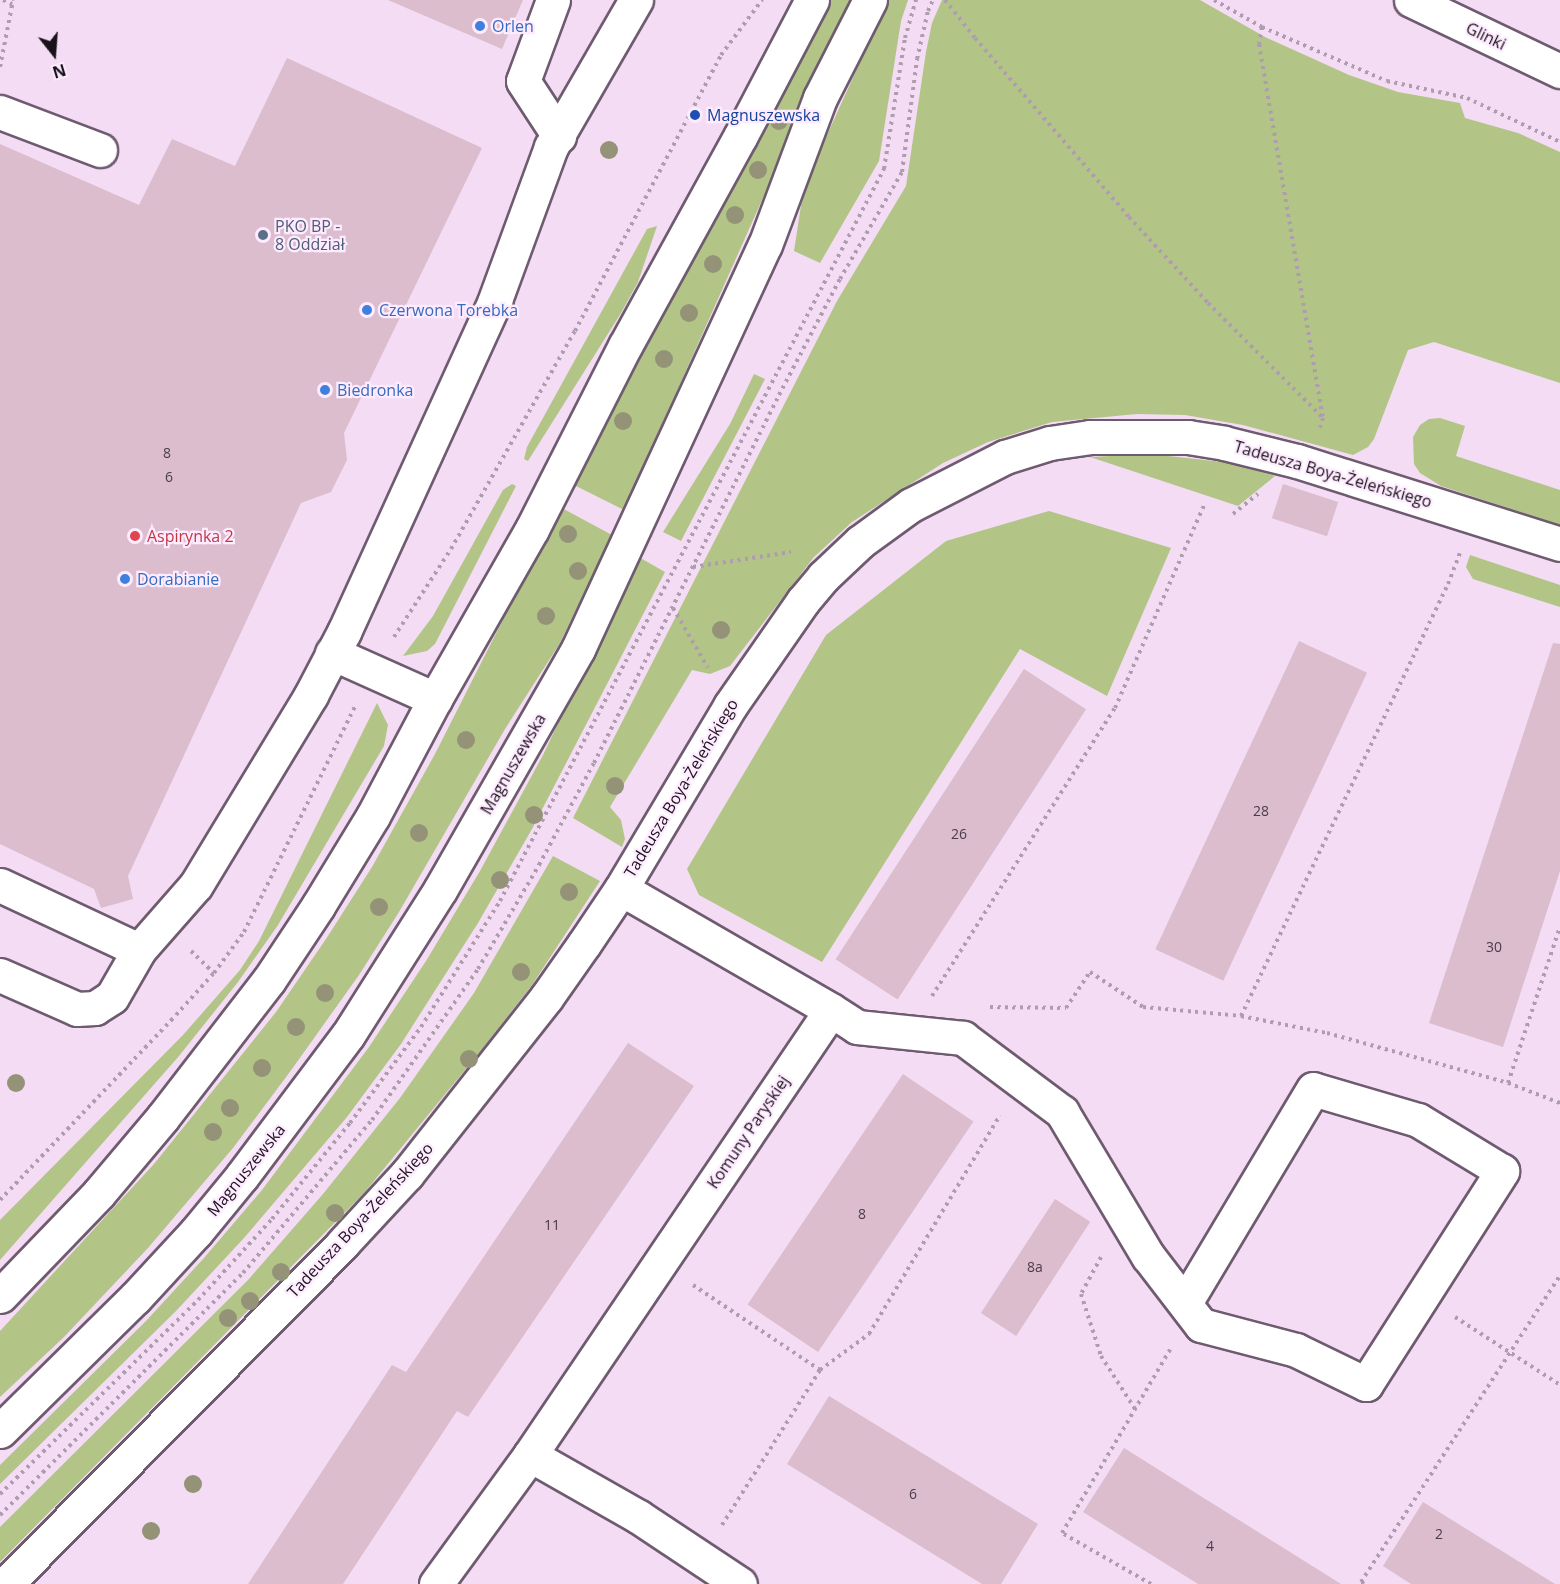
<!DOCTYPE html>
<meta charset="utf-8">
<style>
body{margin:0}
#map{position:relative;width:1560px;height:1584px;overflow:hidden;background:#f3dcf4;font-family:"Open Sans",sans-serif}
div>[style]{position:absolute}
[style*='--x']{left:calc(var(--x)*1px);top:calc(var(--y)*1px);width:calc(var(--w)*1px);rotate:calc(var(--a)*1deg)}
.green>*{inset:0;background:#b2c586}
.building>*{inset:0;background:#dbbdce;transform-origin:0 0}
.path>*{height:4px;margin-top:-2px;transform-origin:0;background:repeating-linear-gradient(90deg,#ae9caf 0 3px,transparent 0 7.5px)}
.roads{filter:drop-shadow(2px 0 #6f5b70) drop-shadow(-2px 0 #6f5b70) drop-shadow(0 2px #6f5b70) drop-shadow(0 -2px #6f5b70)}
.minor>*{height:33px;margin:-16.5px;padding:0 16.5px;transform-origin:16.5px;border-radius:16.5px;background:#fff}
.trees>*{width:18px;height:18px;margin:-9px;border-radius:50%;background:#949377}
.dots>*{width:16px;height:16px;translate:-50% -50%;box-sizing:border-box;border:3px solid #feebff;border-radius:50%}
span{translate:-50% -50%;white-space:nowrap;text-align:center;line-height:1.15;-webkit-text-stroke:4.5px #feebff;paint-order:stroke}
.number-label{font-size:14px;color:#4a3d48}
.number-label span{-webkit-text-stroke-width:0}
.shop-label{font-size:16px;color:#366cbe}
.left{translate:0 -50%;text-align:left}
.street-label{font-size:16px;color:#1a121b}
.transit-label{font-size:16px;color:#164399}
.service-label{font-size:16px;color:#4e5e75}
.health-label{font-size:16px;color:#be3a42}
.north{position:absolute;left:24px;top:24px;width:60px;height:60px;-webkit-text-stroke:4px #feebff;paint-order:stroke;rotate:163deg;font-size:16px;font-weight:700;line-height:24px;text-align:center;color:#1a121b}
.north::after{content:'';display:block;margin:auto;width:21px;height:27px;background:#1a121b;clip-path:polygon(50% 0,100% 100%,50% 72%,0 100%)}
</style>
<div id="map">
<div class="green">
<div style="clip-path:polygon(828px 0,851px 0,624px 510px,572px 484px,630px 367px)"></div>
<div style="clip-path:polygon(888px 0,908px 0,901px 21px,879px 161px,820px 263px,794px 251px,804px 186px)"></div>
<div style="clip-path:polygon(942px 0,1200px 0,1265px 37px,1349px 75px,1398px 92px,1460px 103px,1465px 118px,1518px 133px,1560px 152px,1560px 383px,1434px 342px,1408px 350px,1374px 439px,1368px 447px,1353px 455px,1243px 425px,1185px 415px,1137px 414px,1052px 422px,988px 442px,943px 463px,852px 522px,814px 557px,730px 666px,710px 674px,692px 670px,610px 807px,621px 820px,625px 839px,622px 847px,573px 818px,837px 301px,906px 186px,926px 52px,932px 23px)"></div>
<div style="clip-path:polygon(657px 226px,638px 282px,621px 313px,528px 461px,524px 459px,527px 447px,647px 229px)"></div>
<div style="clip-path:polygon(754px 374px,765px 379px,681px 541px,663px 532px,730px 424px)"></div>
<div style="clip-path:polygon(1440px 418px,1465px 426px,1456px 456px,1560px 490px,1560px 525px,1441px 486px,1420px 473px,1414px 464px,1413px 437px,1420px 425px,1429px 419px)"></div>
<div style="clip-path:polygon(1150px 454px,1232px 463px,1275px 476px,1238px 506px,1090px 457px)"></div>
<div style="clip-path:polygon(512px 484px,516px 486px,435px 644px,427px 651px,403px 656px,433px 616px,503px 490px)"></div>
<div style="clip-path:polygon(560px 507px,612px 535px,560px 643px,505px 729px,399px 912px,359px 975px,292px 1069px,233px 1148px,148px 1248px,64px 1337px,0 1397px,0 1331px,154px 1164px,276px 1012px,326px 939px,372px 867px,435px 754px)"></div>
<div style="clip-path:polygon(1049px 511px,1171px 548px,1107px 696px,1020px 649px,822px 962px,699px 895px,687px 869px,826px 635px,946px 541px)"></div>
<div style="clip-path:polygon(1470px 555px,1560px 585px,1560px 607px,1473px 579px,1466px 567px)"></div>
<div style="clip-path:polygon(637px 556px,665px 572px,532px 829px,478px 923px,401px 1044px,347px 1117px,244px 1238px,176px 1311px,0 1484px,0 1465px,146px 1321px,204px 1258px,262px 1190px,369px 1047px,426px 961px,480px 871px,543px 755px)"></div>
<div style="clip-path:polygon(377px 703px,388px 725px,384px 746px,278px 925px,238px 982px,179px 1056px,0 1260px,0 1220px,183px 1035px,240px 970px,259px 941px)"></div>
<div style="clip-path:polygon(553px 856px,600px 881px,532px 985px,483px 1048px,364px 1193px,0 1562px,0 1527px,248px 1280px,323px 1194px,400px 1098px,474px 993px)"></div>
</div>
<div class="building">
<div style="clip-path:polygon(388px 0,523px 0,502px 49px)"></div>
<div style="clip-path:polygon(287px 58px,482px 148px,344px 433px,347px 460px,331px 492px,301px 503px,128px 876px,133px 899px,101px 908px,94px 889px,0 844px,0 144px,139px 205px,172px 139px,235px 166px)"></div>
<div style="left:1283px;top:484px;width:58px;height:36px;rotate:18deg"></div>
<div style="left:1299px;top:641px;width:75px;height:340px;rotate:25deg"></div>
<div style="clip-path:polygon(1553px 643px,1560px 644px,1560px 871px,1503px 1047px,1429px 1023px)"></div>
<div style="left:1024px;top:669px;width:74px;height:346px;rotate:33deg"></div>
<div style="clip-path:polygon(628px 1043px,694px 1086px,468px 1417px,457px 1411px,343px 1584px,248px 1584px,392px 1365px,406px 1372px)"></div>
<div style="left:903px;top:1074px;width:85px;height:278px;rotate:34deg"></div>
<div style="left:1055px;top:1199px;width:42px;height:136px;rotate:33deg"></div>
<div style="clip-path:polygon(829px 1396px,1038px 1524px,1001px 1584px,982px 1584px,787px 1464px)"></div>
<div style="clip-path:polygon(1124px 1448px,1341px 1584px,1198px 1584px,1083px 1512px)"></div>
<div style="clip-path:polygon(1423px 1502px,1555px 1584px,1411px 1584px,1383px 1566px)"></div>
</div>
<div class="path">
<div style="--x:3;--y:0;--w:10;--a:24"></div>
<div style="--x:945;--y:0;--w:48;--a:51.7"></div>
<div style="--x:975;--y:38;--w:236;--a:49.3"></div>
<div style="--x:1129;--y:217;--w:117;--a:47.4"></div>
<div style="--x:1208;--y:303;--w:163;--a:45"></div>
<div style="--x:1214;--y:0;--w:55;--a:29.4"></div>
<div style="--x:1262;--y:27;--w:136;--a:23.4"></div>
<div style="--x:1387;--y:81;--w:82;--a:12"></div>
<div style="--x:1467;--y:98;--w:103;--a:25.3"></div>
<div style="--x:1262;--y:27;--w:17;--a:100"></div>
<div style="--x:1259;--y:44;--w:379;--a:80.3"></div>
<div style="--x:1323;--y:418;--w:10;--a:107"></div>
<div style="--x:0;--y:67;--w:68;--a:-79"></div>
<div style="--x:1233;--y:514;--w:32;--a:-39"></div>
<div style="--x:693;--y:567;--w:99;--a:-8.7"></div>
<div style="--x:673;--y:608;--w:69;--a:59.7"></div>
<div style="--x:394;--y:637;--w:105;--a:-57.1"></div>
<div style="--x:451;--y:549;--w:251;--a:-60.4"></div>
<div style="--x:575;--y:331;--w:312;--a:-62.1"></div>
<div style="--x:721;--y:55;--w:69;--a:-53.3"></div>
<div style="--x:191;--y:951;--w:32;--a:44"></div>
<div style="--x:932;--y:996;--w:341;--a:-57.6"></div>
<div style="--x:1115;--y:708;--w:222;--a:-66.3"></div>
<div style="--x:990;--y:1007;--w:76;--a:0.8"></div>
<div style="--x:1066;--y:1008;--w:43;--a:-56.3"></div>
<div style="--x:1090;--y:972;--w:64;--a:33.4"></div>
<div style="--x:1143;--y:1007;--w:98;--a:5.2"></div>
<div style="--x:1241;--y:1016;--w:88;--a:11.2"></div>
<div style="--x:1327;--y:1033;--w:188;--a:15.4"></div>
<div style="--x:1508;--y:1083;--w:56;--a:21"></div>
<div style="--x:1241;--y:1016;--w:479;--a:-64.4"></div>
<div style="--x:1448;--y:584;--w:33;--a:-69"></div>
<div style="--x:1508;--y:1083;--w:164;--a:-71.6"></div>
<div style="--x:0;--y:1200;--w:255;--a:-46.4"></div>
<div style="--x:176;--y:1015;--w:57;--a:-47.9"></div>
<div style="--x:214;--y:973;--w:51;--a:-53.8"></div>
<div style="--x:244;--y:932;--w:252;--a:-63.8"></div>
<div style="--x:1101;--y:1257;--w:42;--a:118.4"></div>
<div style="--x:1081;--y:1294;--w:65;--a:72.1"></div>
<div style="--x:1101;--y:1356;--w:63;--a:57.3"></div>
<div style="--x:693;--y:1285;--w:153;--a:33.8"></div>
<div style="--x:1455;--y:1317;--w:125;--a:32.9"></div>
<div style="--x:0;--y:1494;--w:277;--a:-44.4"></div>
<div style="--x:198;--y:1300;--w:110;--a:-47.6"></div>
<div style="--x:272;--y:1219;--w:124;--a:-50.9"></div>
<div style="--x:350;--y:1123;--w:119;--a:-53.5"></div>
<div style="--x:421;--y:1027;--w:149;--a:-57.9"></div>
<div style="--x:500;--y:901;--w:827;--a:-62.32"></div>
<div style="--x:884;--y:169;--w:133;--a:-80.9"></div>
<div style="--x:905;--y:38;--w:40;--a:-74"></div>
<div style="--x:0;--y:1515;--w:343;--a:-44.9"></div>
<div style="--x:243;--y:1273;--w:200;--a:-49.9"></div>
<div style="--x:372;--y:1120;--w:184;--a:-54.9"></div>
<div style="--x:478;--y:969;--w:121;--a:-59.6"></div>
<div style="--x:539;--y:865;--w:116;--a:-61.7"></div>
<div style="--x:594;--y:763;--w:412;--a:-63.3"></div>
<div style="--x:779;--y:395;--w:131;--a:-62.3"></div>
<div style="--x:840;--y:279;--w:124;--a:-59.9"></div>
<div style="--x:902;--y:172;--w:114;--a:-82.4"></div>
<div style="--x:917;--y:59;--w:49;--a:-77.1"></div>
<div style="--x:928;--y:11;--w:12;--a:-66"></div>
<div style="--x:722;--y:1525;--w:183;--a:-57.7"></div>
<div style="--x:820;--y:1370;--w:61;--a:-36.3"></div>
<div style="--x:869;--y:1334;--w:255;--a:-59.1"></div>
<div style="--x:1151;--y:1584;--w:103;--a:-150.2"></div>
<div style="--x:1062;--y:1533;--w:215;--a:-59.5"></div>
<div style="--x:1364;--y:1584;--w:4;--a:-146"></div>
<div style="--x:1361;--y:1582;--w:365;--a:-57"></div>
</div>
<div class="roads">
<div class="minor">
<div style="--x:553;--y:0;--w:86;--a:110.3"></div>
<div style="--x:523;--y:81;--w:66;--a:56.8"></div>
<div style="--x:1411;--y:0;--w:165;--a:25.5"></div>
<div style="--x:0;--y:112;--w:107;--a:20.8"></div>
<div style="--x:332;--y:653;--w:113;--a:24.1"></div>
<div style="--x:0;--y:885;--w:153;--a:25.1"></div>
<div style="--x:139;--y:950;--w:86;--a:-48.8"></div>
<div style="--x:196;--y:885;--w:222;--a:-58.8"></div>
<div style="--x:311;--y:695;--w:71;--a:-62.4"></div>
<div style="--x:344;--y:632;--w:365;--a:-65.5"></div>
<div style="--x:495;--y:300;--w:163;--a:-69.9"></div>
<div style="--x:551;--y:147;--w:170;--a:-60"></div>
<div style="--x:0;--y:975;--w:84;--a:23.8"></div>
<div style="--x:77;--y:1009;--w:18;--a:-3"></div>
<div style="--x:95;--y:1008;--w:20;--a:-33"></div>
<div style="--x:112;--y:997;--w:54;--a:-60.1"></div>
<div style="--x:831;--y:1010;--w:31;--a:33"></div>
<div style="--x:857;--y:1027;--w:107;--a:5.9"></div>
<div style="--x:963;--y:1038;--w:124;--a:36.8"></div>
<div style="--x:1062;--y:1112;--w:168;--a:59.2"></div>
<div style="--x:1148;--y:1256;--w:87;--a:52.5"></div>
<div style="--x:1201;--y:1325;--w:98;--a:14.7"></div>
<div style="--x:1296;--y:1350;--w:78;--a:25.9"></div>
<div style="--x:1366;--y:1384;--w:253;--a:-57.4"></div>
<div style="--x:1502;--y:1171;--w:98;--a:-148.7"></div>
<div style="--x:1418;--y:1120;--w:109;--a:-163.6"></div>
<div style="--x:1313;--y:1089;--w:249;--a:120.9"></div>
<div style="--x:0;--y:1296;--w:143;--a:-46.1"></div>
<div style="--x:99;--y:1193;--w:99;--a:-49.9"></div>
<div style="--x:163;--y:1117;--w:173;--a:-52.3"></div>
<div style="--x:269;--y:980;--w:89;--a:-56.5"></div>
<div style="--x:318;--y:906;--w:105;--a:-58.6"></div>
<div style="--x:373;--y:816;--w:132;--a:-62.1"></div>
<div style="--x:435;--y:699;--w:196;--a:-60.3"></div>
<div style="--x:532;--y:529;--w:205;--a:-63.1"></div>
<div style="--x:625;--y:346;--w:239;--a:-61.2"></div>
<div style="--x:740;--y:137;--w:155;--a:-62.3"></div>
<div style="--x:0;--y:1431;--w:190;--a:-44.6"></div>
<div style="--x:135;--y:1298;--w:90;--a:-47.3"></div>
<div style="--x:196;--y:1232;--w:72;--a:-50.6"></div>
<div style="--x:242;--y:1176;--w:176;--a:-53.1"></div>
<div style="--x:348;--y:1035;--w:172;--a:-57.6"></div>
<div style="--x:440;--y:890;--w:278;--a:-60.2"></div>
<div style="--x:578;--y:649;--w:445;--a:-65.2"></div>
<div style="--x:765;--y:245;--w:157;--a:-69.5"></div>
<div style="--x:820;--y:98;--w:110;--a:-63"></div>
<div style="--x:530;--y:1455;--w:125;--a:29.6"></div>
<div style="--x:639;--y:1517;--w:121;--a:33.6"></div>
<div style="--x:6;--y:1584;--w:479;--a:-45.3"></div>
<div style="--x:343;--y:1243;--w:94;--a:-47.2"></div>
<div style="--x:407;--y:1174;--w:224;--a:-51.7"></div>
<div style="--x:546;--y:998;--w:66;--a:-54.9"></div>
<div style="--x:584;--y:944;--w:66;--a:-56.1"></div>
<div style="--x:621;--y:889;--w:213;--a:-59.2"></div>
<div style="--x:730;--y:706;--w:128;--a:-55.2"></div>
<div style="--x:803;--y:601;--w:31;--a:-50"></div>
<div style="--x:823;--y:577;--w:51;--a:-43.4"></div>
<div style="--x:860;--y:542;--w:63;--a:-36"></div>
<div style="--x:911;--y:505;--w:106;--a:-27.1"></div>
<div style="--x:1005;--y:457;--w:47;--a:-17.3"></div>
<div style="--x:1050;--y:443;--w:40;--a:-8.5"></div>
<div style="--x:1090;--y:437;--w:98;--a:0"></div>
<div style="--x:1188;--y:437;--w:36;--a:9"></div>
<div style="--x:1224;--y:443;--w:75;--a:13.9"></div>
<div style="--x:1297;--y:461;--w:276;--a:17.5"></div>
<div style="--x:436;--y:1584;--w:160;--a:-53.9"></div>
<div style="--x:530;--y:1455;--w:537;--a:-55.93"></div>
<div style="--x:831;--y:1010;--w:242;--a:-150"></div>
</div>
</div>
<div class="trees">
<div style="left:779px;top:121px"></div>
<div style="left:609px;top:150px"></div>
<div style="left:758px;top:170px"></div>
<div style="left:735px;top:215px"></div>
<div style="left:713px;top:264px"></div>
<div style="left:689px;top:313px"></div>
<div style="left:664px;top:359px"></div>
<div style="left:623px;top:421px"></div>
<div style="left:568px;top:534px"></div>
<div style="left:578px;top:571px"></div>
<div style="left:546px;top:616px"></div>
<div style="left:721px;top:630px"></div>
<div style="left:466px;top:740px"></div>
<div style="left:615px;top:786px"></div>
<div style="left:534px;top:815px"></div>
<div style="left:419px;top:833px"></div>
<div style="left:500px;top:880px"></div>
<div style="left:569px;top:892px"></div>
<div style="left:379px;top:907px"></div>
<div style="left:521px;top:972px"></div>
<div style="left:325px;top:993px"></div>
<div style="left:296px;top:1027px"></div>
<div style="left:469px;top:1059px"></div>
<div style="left:262px;top:1068px"></div>
<div style="left:16px;top:1083px"></div>
<div style="left:230px;top:1108px"></div>
<div style="left:213px;top:1132px"></div>
<div style="left:335px;top:1213px"></div>
<div style="left:281px;top:1272px"></div>
<div style="left:250px;top:1301px"></div>
<div style="left:228px;top:1318px"></div>
<div style="left:193px;top:1484px"></div>
<div style="left:151px;top:1531px"></div>
</div>
<div class="dots">
<div style="left:480px;top:26px;background:#3f7fe0"></div>
<div style="left:695px;top:115px;background:#1a4fb4"></div>
<div style="left:263px;top:235px;background:#5c6f8a"></div>
<div style="left:367px;top:310px;background:#3f7fe0"></div>
<div style="left:325px;top:390px;background:#3f7fe0"></div>
<div style="left:135px;top:536px;background:#e0444e"></div>
<div style="left:125px;top:579px;background:#3f7fe0"></div>
</div>
<div class="number-label">
<span style="left:167px;top:453px">8</span>
<span style="left:169px;top:477px">6</span>
<span style="left:1261px;top:811px">28</span>
<span style="left:959px;top:834px">26</span>
<span style="left:1494px;top:947px">30</span>
<span style="left:862px;top:1214px">8</span>
<span style="left:552px;top:1225px">11</span>
<span style="left:1035px;top:1267px">8a</span>
<span style="left:913px;top:1494px">6</span>
<span style="left:1439px;top:1534px">2</span>
<span style="left:1210px;top:1546px">4</span>
</div>
<div class="shop-label">
<span class="left" style="left:492px;top:26px">Orlen</span>
<span class="left" style="left:379px;top:310px">Czerwona Torebka</span>
<span class="left" style="left:337px;top:390px">Biedronka</span>
<span class="left" style="left:137px;top:579px">Dorabianie</span>
</div>
<div class="street-label">
<span style="left:1486px;top:36px;rotate:26deg">Glinki</span>
<span style="left:1333px;top:474px;rotate:16deg">Tadeusza Boya-Żeleńskiego</span>
<span style="left:513px;top:764px;rotate:-60deg">Magnuszewska</span>
<span style="left:681px;top:788px;rotate:-59deg">Tadeusza Boya-Żeleńskiego</span>
<span style="left:748px;top:1132px;rotate:-56deg">Komuny Paryskiej</span>
<span style="left:246px;top:1170px;rotate:-51deg">Magnuszewska</span>
<span style="left:360px;top:1220px;rotate:-47deg">Tadeusza Boya-Żeleńskiego</span>
</div>
<div class="transit-label">
<span class="left" style="left:707px;top:115px">Magnuszewska</span>
</div>
<div class="service-label">
<span class="left" style="left:275px;top:235px">PKO BP -<br>8 Oddział</span>
</div>
<div class="health-label">
<span class="left" style="left:147px;top:536px">Aspirynka 2</span>
</div>
<div class="north">N</div>
</div>
